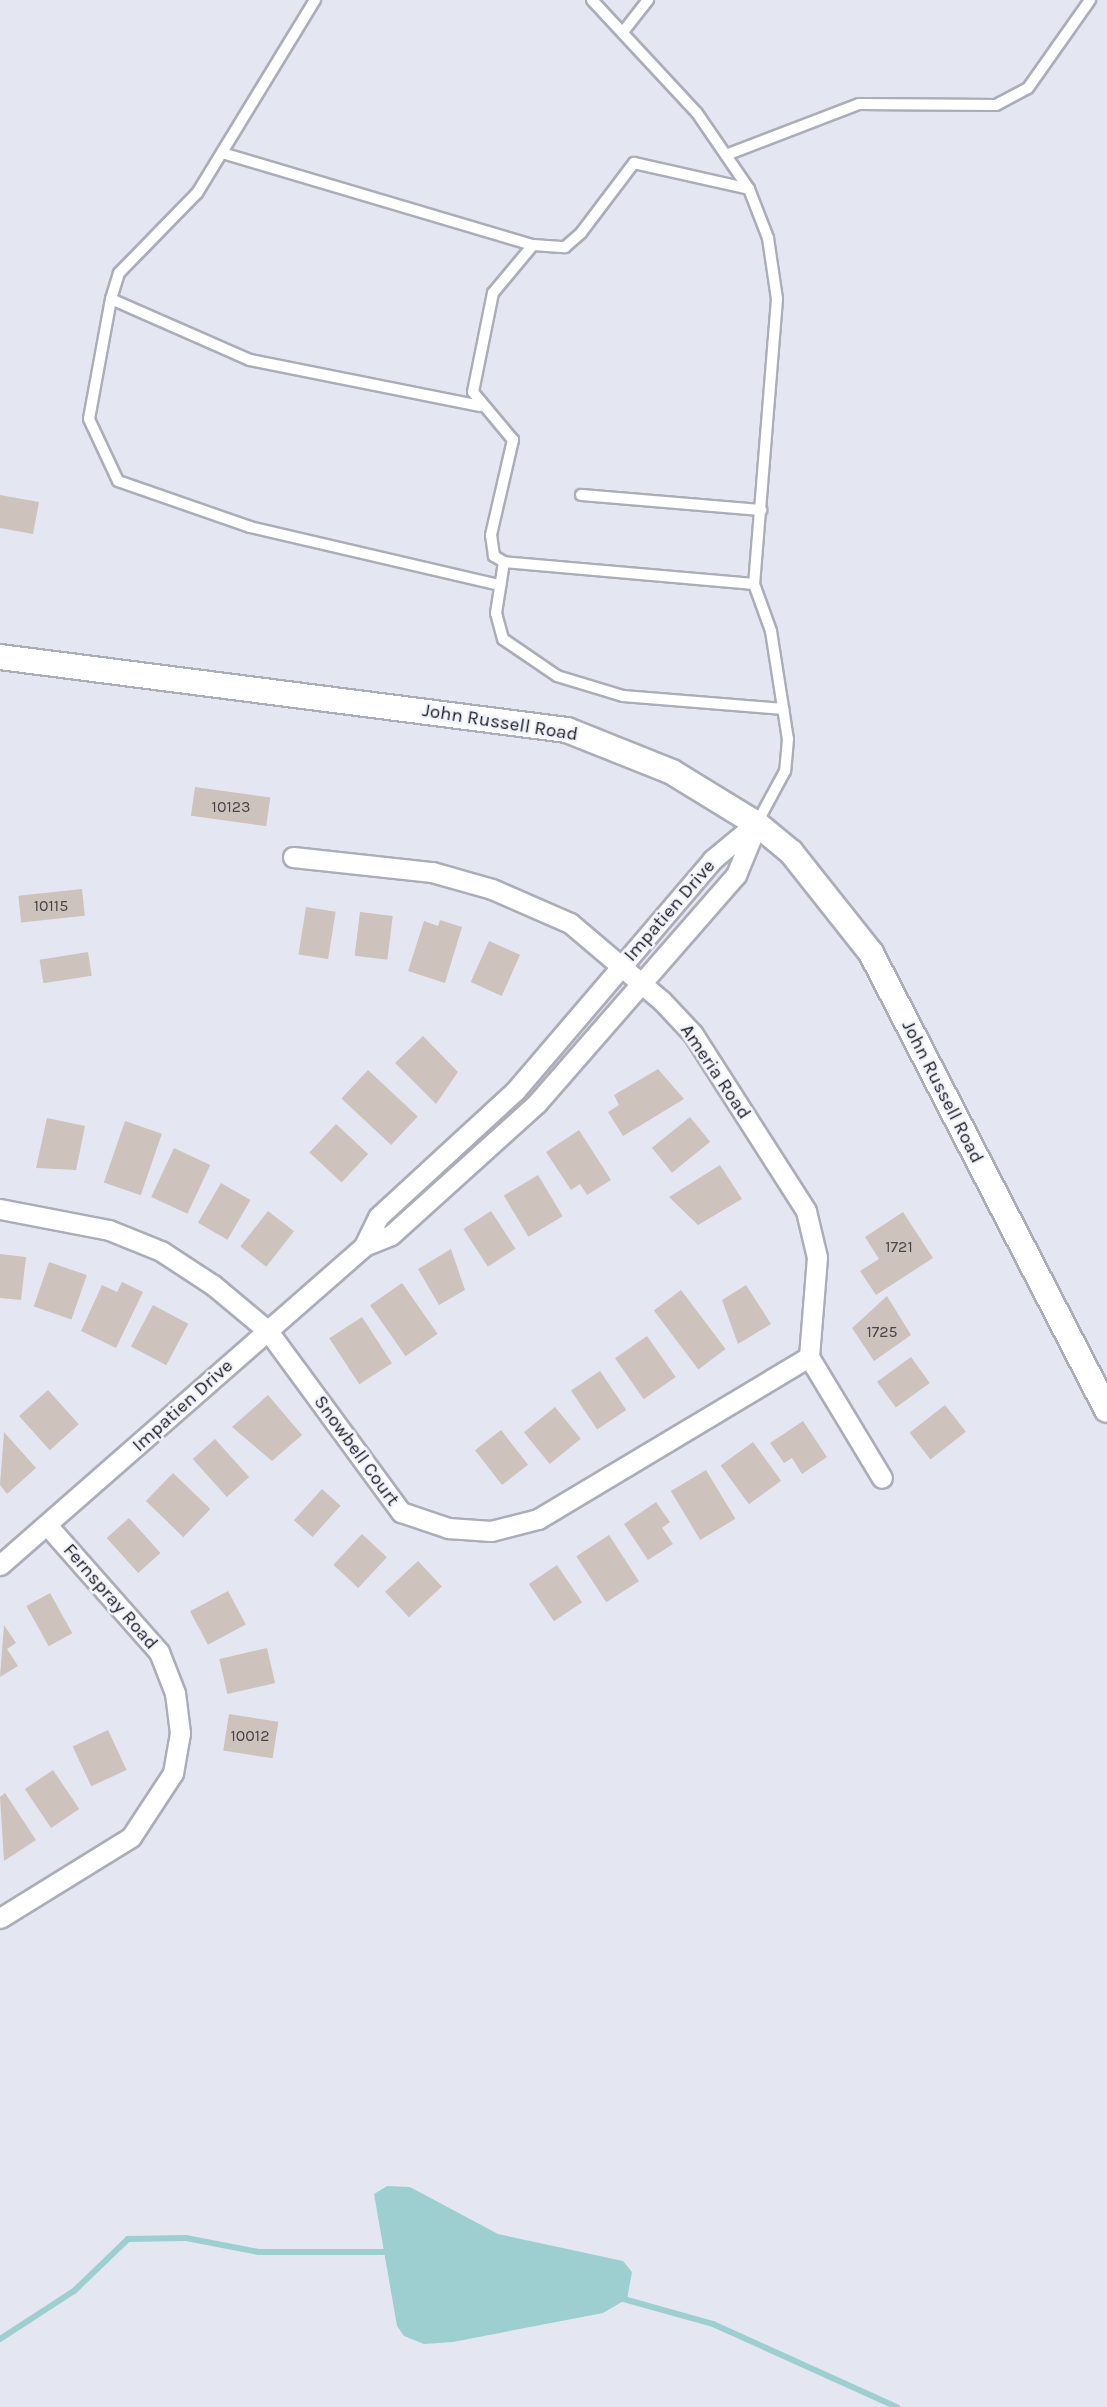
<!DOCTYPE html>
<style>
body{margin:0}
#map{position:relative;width:1107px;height:2407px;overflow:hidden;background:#e4e7f2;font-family:Karla,sans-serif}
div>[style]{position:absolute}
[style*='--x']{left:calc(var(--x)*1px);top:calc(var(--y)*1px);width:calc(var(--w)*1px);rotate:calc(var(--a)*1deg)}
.water>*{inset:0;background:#9ecfd0}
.stream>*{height:6px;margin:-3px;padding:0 3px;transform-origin:3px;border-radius:3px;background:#9ecfd0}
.building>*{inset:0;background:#cec2bd;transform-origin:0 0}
.roads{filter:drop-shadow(2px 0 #abadb8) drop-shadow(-2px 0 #abadb8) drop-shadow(0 2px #abadb8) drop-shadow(0 -2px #abadb8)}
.service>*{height:10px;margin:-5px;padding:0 5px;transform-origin:5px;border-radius:5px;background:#fff}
.minor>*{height:19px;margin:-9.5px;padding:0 9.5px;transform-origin:9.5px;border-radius:9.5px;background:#fff}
.tertiary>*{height:24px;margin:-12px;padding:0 12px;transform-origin:12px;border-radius:12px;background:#fff}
span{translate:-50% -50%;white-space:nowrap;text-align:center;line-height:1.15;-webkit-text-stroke:5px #f2f4fd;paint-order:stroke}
.number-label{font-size:16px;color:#484648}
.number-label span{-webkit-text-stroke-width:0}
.street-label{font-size:19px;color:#1c1d21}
</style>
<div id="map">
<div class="water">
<div style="clip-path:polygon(387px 2186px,410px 2187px,498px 2234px,623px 2261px,632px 2272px,627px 2299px,603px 2313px,453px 2342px,424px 2344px,404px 2336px,397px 2326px,374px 2194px)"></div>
</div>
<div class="stream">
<div style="--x:620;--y:2298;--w:97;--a:15.6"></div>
<div style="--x:713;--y:2324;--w:202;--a:24.3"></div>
<div style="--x:0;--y:2339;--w:88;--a:-33"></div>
<div style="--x:74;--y:2291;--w:75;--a:-43.9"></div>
<div style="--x:128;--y:2239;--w:58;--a:-1"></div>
<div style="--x:186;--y:2238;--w:74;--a:10.9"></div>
<div style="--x:259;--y:2252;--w:131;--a:0"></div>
</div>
<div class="building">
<div style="clip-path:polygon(0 495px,39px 502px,33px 534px,0 528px)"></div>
<div style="left:195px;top:787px;width:76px;height:29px;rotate:8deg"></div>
<div style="left:82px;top:889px;width:27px;height:64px;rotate:84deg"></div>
<div style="left:306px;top:907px;width:30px;height:48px;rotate:9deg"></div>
<div style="left:360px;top:912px;width:33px;height:44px;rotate:7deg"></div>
<div style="clip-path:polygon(440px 920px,462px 927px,445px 983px,408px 971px,424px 921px,438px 926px)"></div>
<div style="left:489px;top:941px;width:34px;height:45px;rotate:24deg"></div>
<div style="left:88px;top:952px;width:24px;height:49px;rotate:81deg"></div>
<div style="clip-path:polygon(423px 1036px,458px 1072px,436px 1104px,395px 1063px)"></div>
<div style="clip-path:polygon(658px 1069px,684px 1099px,623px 1136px,608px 1112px,619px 1105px,614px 1095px)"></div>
<div style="left:368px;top:1070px;width:68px;height:39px;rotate:43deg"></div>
<div style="left:690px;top:1117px;width:32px;height:49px;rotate:51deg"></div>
<div style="clip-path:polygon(47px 1118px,85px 1126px,76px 1170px,36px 1168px)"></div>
<div style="left:125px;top:1121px;width:39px;height:65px;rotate:19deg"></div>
<div style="left:336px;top:1124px;width:44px;height:39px;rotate:43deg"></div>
<div style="clip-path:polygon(579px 1130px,611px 1180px,587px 1195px,580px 1184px,571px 1190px,546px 1152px)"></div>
<div style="left:174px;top:1148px;width:40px;height:54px;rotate:25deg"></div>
<div style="clip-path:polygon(720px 1165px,742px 1199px,698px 1225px,669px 1197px)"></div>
<div style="left:538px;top:1175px;width:48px;height:40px;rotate:59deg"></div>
<div style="left:221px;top:1183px;width:34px;height:46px;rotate:30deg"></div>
<div style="left:268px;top:1211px;width:33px;height:45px;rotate:38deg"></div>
<div style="left:491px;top:1211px;width:45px;height:33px;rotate:57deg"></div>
<div style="clip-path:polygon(903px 1212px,933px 1258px,876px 1295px,860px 1271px,879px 1259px,865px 1237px)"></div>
<div style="clip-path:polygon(451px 1249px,465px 1290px,439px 1305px,418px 1269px)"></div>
<div style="clip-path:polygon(0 1254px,26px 1257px,21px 1300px,0 1298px)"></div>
<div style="left:49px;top:1262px;width:40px;height:47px;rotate:19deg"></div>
<div style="clip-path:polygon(122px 1282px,143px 1292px,116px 1348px,81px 1331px,102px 1285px,117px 1292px)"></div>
<div style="left:402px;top:1283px;width:62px;height:39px;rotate:55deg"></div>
<div style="clip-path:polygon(746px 1285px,771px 1324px,738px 1344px,722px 1300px)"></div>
<div style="left:681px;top:1290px;width:74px;height:34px;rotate:53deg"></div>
<div style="clip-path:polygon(887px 1296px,911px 1335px,874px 1361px,852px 1328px)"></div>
<div style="left:153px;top:1305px;width:40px;height:47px;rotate:28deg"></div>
<div style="left:362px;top:1317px;width:55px;height:39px;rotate:57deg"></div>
<div style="left:647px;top:1336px;width:50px;height:39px;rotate:55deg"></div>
<div style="left:911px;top:1357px;width:32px;height:42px;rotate:54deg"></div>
<div style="left:600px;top:1371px;width:47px;height:35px;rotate:56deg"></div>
<div style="left:48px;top:1390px;width:46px;height:39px;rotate:48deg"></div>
<div style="clip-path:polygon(268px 1395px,302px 1435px,272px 1461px,232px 1427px)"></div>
<div style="left:945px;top:1405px;width:34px;height:45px;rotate:52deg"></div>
<div style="left:555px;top:1407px;width:41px;height:40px;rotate:51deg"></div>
<div style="clip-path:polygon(803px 1421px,827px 1457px,802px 1474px,792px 1458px,784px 1463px,770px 1443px)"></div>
<div style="left:501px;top:1430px;width:44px;height:33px;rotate:52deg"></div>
<div style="clip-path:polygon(4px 1432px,36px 1468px,7px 1494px,0 1485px)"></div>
<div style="left:215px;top:1439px;width:51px;height:30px;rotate:48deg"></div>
<div style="left:753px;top:1442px;width:48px;height:40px;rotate:54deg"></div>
<div style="left:706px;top:1470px;width:57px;height:41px;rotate:59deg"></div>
<div style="left:173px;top:1473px;width:52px;height:39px;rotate:44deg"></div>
<div style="left:322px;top:1489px;width:25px;height:42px;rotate:42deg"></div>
<div style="clip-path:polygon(656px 1502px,670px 1522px,662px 1528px,673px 1544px,648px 1560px,624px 1524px)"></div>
<div style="left:129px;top:1518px;width:47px;height:30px;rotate:48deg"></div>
<div style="left:362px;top:1534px;width:34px;height:42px;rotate:43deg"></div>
<div style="left:609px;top:1535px;width:55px;height:39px;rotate:57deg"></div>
<div style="left:418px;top:1561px;width:35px;height:45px;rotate:47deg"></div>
<div style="left:557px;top:1565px;width:45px;height:34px;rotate:56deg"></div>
<div style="left:228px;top:1591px;width:38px;height:43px;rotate:62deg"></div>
<div style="left:50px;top:1593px;width:46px;height:27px;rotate:61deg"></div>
<div style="clip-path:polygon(4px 1625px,16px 1643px,7px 1649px,18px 1666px,0 1677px)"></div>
<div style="left:267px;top:1648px;width:36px;height:49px;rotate:77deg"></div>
<div style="left:229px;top:1714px;width:50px;height:37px;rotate:9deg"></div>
<div style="left:108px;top:1730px;width:44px;height:39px;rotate:65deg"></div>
<div style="left:53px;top:1770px;width:47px;height:34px;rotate:56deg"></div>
<div style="clip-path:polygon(5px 1793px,36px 1840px,4px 1861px,0 1797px)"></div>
</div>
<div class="roads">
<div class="service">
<div style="--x:315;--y:0;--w:226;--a:121.4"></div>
<div style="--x:197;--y:193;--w:112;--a:134.3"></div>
<div style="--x:119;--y:273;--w:27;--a:107"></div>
<div style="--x:111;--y:299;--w:152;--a:23.7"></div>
<div style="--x:250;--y:360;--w:235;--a:11.3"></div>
<div style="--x:592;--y:0;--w:154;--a:47.1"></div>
<div style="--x:697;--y:113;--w:92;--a:55.6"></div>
<div style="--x:623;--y:32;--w:41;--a:-52"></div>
<div style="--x:222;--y:153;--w:324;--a:16.5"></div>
<div style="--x:726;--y:155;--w:142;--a:-21"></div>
<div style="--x:859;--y:104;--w:137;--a:0.4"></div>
<div style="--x:996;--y:105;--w:36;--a:-28"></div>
<div style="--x:1028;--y:88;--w:108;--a:-54.8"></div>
<div style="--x:111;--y:299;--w:122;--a:100.4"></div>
<div style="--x:89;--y:419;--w:68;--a:64.9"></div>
<div style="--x:118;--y:481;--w:140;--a:19.2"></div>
<div style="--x:250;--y:527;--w:257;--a:13.1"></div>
<div style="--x:581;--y:495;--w:181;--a:4.8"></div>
<div style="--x:504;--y:562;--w:12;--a:-149"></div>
<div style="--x:494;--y:556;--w:21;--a:-98"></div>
<div style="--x:491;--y:535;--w:98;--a:-77"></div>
<div style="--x:513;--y:440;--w:62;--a:-129.8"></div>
<div style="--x:473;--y:392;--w:101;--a:-78.6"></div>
<div style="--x:493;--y:293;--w:62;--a:-50.2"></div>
<div style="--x:533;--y:245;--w:32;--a:4"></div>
<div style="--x:565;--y:247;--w:21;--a:-41"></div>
<div style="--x:581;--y:233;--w:88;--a:-52.9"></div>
<div style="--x:634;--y:163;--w:118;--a:12.7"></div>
<div style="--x:749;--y:189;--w:53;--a:68.8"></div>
<div style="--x:768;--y:238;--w:62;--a:81.6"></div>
<div style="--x:777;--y:299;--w:286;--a:94.6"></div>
<div style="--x:754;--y:584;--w:50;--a:70.1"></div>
<div style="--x:771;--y:631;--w:109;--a:81.1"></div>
<div style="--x:788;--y:739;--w:32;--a:95"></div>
<div style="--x:785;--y:771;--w:59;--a:118.3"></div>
<div style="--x:754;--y:584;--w:251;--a:-175"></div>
<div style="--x:504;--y:562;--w:52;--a:98.9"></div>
<div style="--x:496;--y:613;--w:27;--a:75"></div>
<div style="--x:503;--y:639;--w:65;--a:34.4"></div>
<div style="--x:557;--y:676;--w:69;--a:16.9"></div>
<div style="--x:623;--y:696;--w:161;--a:4.6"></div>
</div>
<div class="minor">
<div style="--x:293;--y:857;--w:140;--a:6.2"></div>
<div style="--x:432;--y:872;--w:62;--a:15.8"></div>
<div style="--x:492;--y:889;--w:85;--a:23.6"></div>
<div style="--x:570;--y:923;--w:121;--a:40.3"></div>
<div style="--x:662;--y:1001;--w:45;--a:46.8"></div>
<div style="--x:693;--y:1034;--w:210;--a:57.4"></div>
<div style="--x:806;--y:1211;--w:47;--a:76.6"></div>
<div style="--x:817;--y:1257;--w:100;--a:94.6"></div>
<div style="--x:809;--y:1357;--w:141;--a:58.9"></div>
<div style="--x:0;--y:1209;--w:111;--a:10.9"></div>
<div style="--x:109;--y:1230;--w:56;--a:22"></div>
<div style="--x:161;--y:1251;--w:62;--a:33.2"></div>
<div style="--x:213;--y:1285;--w:72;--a:39.9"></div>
<div style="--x:268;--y:1331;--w:225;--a:53.7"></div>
<div style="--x:401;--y:1512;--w:50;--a:18.8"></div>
<div style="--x:448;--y:1528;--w:43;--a:4"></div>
<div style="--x:491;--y:1531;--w:49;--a:-14.3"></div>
<div style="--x:538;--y:1519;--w:316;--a:-30.9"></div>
<div style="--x:364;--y:1246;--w:32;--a:-64"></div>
<div style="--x:378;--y:1217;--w:186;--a:-42.6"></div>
<div style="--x:515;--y:1091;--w:304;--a:-49.5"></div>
<div style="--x:712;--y:860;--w:55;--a:-39.8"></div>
<div style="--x:0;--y:1565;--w:484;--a:-41.2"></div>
<div style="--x:364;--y:1246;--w:29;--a:-22"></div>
<div style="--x:391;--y:1235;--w:197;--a:-42.1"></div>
<div style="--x:537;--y:1103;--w:303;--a:-48.9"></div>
<div style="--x:736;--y:875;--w:55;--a:-67.6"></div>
<div style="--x:0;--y:1918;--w:154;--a:-31.7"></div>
<div style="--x:131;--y:1837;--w:77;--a:-56.7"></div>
<div style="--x:173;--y:1773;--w:41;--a:-80.1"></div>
<div style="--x:180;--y:1733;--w:40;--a:-97.1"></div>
<div style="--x:175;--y:1693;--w:44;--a:-111.3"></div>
<div style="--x:159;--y:1652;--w:168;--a:-131.4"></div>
</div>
<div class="tertiary">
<div style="--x:0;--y:657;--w:572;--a:7.34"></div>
<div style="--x:567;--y:730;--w:113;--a:21.8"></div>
<div style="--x:672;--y:772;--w:100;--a:31.5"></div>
<div style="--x:757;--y:824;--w:44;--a:39.5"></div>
<div style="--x:791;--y:852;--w:129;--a:51.6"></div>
<div style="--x:871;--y:953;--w:514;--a:62.69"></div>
</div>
</div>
<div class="number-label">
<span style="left:231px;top:807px">10123</span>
<span style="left:51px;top:906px">10115</span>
<span style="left:899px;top:1247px">1721</span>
<span style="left:882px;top:1332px">1725</span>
<span style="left:250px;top:1736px">10012</span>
</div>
<div class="street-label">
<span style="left:500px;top:723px;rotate:9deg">John Russell Road</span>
<span style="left:670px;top:911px;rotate:-49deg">Impatien Drive</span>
<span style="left:715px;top:1072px;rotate:56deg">Ameria Road</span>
<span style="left:942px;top:1092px;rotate:63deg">John Russell Road</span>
<span style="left:183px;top:1406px;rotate:-42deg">Impatien Drive</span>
<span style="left:356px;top:1451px;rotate:54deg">Snowbell Court</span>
<span style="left:110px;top:1597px;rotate:49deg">Fernspray Road</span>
</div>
</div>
